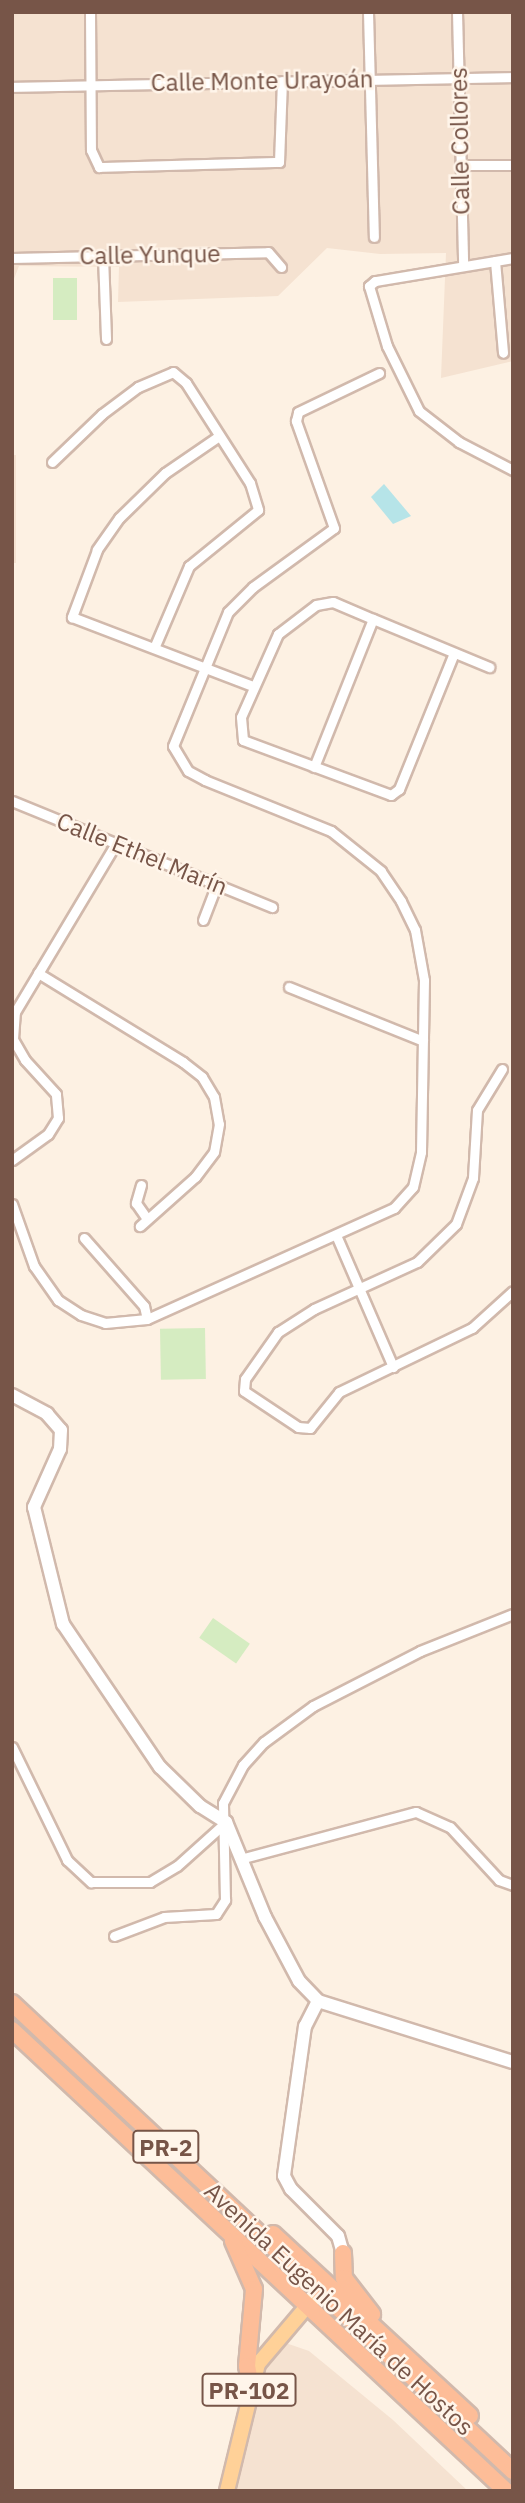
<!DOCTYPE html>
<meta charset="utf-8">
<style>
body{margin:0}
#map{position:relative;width:525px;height:2503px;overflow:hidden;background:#fdf1e3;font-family:"IBM Plex Sans",sans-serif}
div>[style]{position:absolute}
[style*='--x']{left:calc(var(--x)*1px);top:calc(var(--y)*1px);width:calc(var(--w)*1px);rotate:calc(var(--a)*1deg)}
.residential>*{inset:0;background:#f5e2d1;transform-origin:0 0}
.green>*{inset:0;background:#d5ecc1;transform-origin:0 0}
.water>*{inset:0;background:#b6e4e8}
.roads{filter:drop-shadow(2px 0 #d1b9ac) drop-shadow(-2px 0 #d1b9ac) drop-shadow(0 2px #d1b9ac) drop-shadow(0 -2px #d1b9ac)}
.minor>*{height:9px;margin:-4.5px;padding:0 4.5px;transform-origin:4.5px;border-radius:4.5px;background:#fff}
.tertiary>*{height:12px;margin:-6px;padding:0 6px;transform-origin:6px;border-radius:6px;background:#fff}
.primary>*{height:14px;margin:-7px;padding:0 7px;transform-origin:7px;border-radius:7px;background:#ffd198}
.trunk>*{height:16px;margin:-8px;padding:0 8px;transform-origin:8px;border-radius:8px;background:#fdbd98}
span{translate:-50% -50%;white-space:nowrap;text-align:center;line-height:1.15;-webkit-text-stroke:5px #fff5ea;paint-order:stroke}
.shield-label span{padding:2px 5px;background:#fff5ea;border:2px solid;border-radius:5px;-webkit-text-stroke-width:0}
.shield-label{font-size:23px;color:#775548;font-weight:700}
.street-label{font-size:24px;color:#775548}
.frame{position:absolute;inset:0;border:14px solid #775548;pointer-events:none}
</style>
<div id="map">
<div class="residential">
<div style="clip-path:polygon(12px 12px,513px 12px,513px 361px,441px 378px,446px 253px,380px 254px,327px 248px,278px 296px,118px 302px,119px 267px,19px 266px,12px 284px)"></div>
<div style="left:12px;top:455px;width:4px;height:108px"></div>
<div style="clip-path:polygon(277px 2340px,309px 2351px,393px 2420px,468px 2491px,233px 2491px,266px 2363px)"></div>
</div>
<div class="green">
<div style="left:53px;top:278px;width:24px;height:42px"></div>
<div style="left:205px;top:1328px;width:51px;height:45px;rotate:89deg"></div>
<div style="left:213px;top:1618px;width:45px;height:24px;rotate:35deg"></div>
</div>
<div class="water">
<div style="clip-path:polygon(384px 484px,411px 516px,393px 524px,371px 497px)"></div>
</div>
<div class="roads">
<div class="minor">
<div style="--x:90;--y:12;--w:138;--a:89.6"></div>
<div style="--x:91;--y:150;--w:19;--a:65"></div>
<div style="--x:99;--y:167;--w:180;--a:-1.6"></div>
<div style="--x:279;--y:162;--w:81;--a:-87.9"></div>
<div style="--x:368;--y:12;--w:225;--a:88.5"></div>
<div style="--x:457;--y:12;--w:253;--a:88.6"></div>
<div style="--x:12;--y:87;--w:501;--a:-1.14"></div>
<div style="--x:460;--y:165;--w:53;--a:0"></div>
<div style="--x:103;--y:256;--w:83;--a:87.9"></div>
<div style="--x:12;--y:258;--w:256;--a:-1.3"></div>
<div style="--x:268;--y:252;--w:20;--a:49"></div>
<div style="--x:513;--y:258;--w:140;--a:170.5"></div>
<div style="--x:375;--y:281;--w:8;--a:140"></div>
<div style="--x:369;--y:286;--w:63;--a:73.3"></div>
<div style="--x:387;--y:346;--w:72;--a:63.8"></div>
<div style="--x:419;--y:411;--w:51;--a:37.8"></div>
<div style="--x:459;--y:442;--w:61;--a:27.4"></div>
<div style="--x:495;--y:261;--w:92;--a:85"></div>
<div style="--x:219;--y:436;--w:65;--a:145.6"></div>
<div style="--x:165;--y:473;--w:64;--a:135.6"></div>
<div style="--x:119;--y:518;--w:39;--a:125"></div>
<div style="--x:97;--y:550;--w:72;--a:110.5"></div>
<div style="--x:72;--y:617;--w:194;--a:20.9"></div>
<div style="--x:52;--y:462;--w:69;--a:-43.8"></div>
<div style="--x:102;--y:414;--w:45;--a:-36.9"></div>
<div style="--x:138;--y:387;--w:38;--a:-23"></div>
<div style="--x:173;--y:372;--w:17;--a:40"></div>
<div style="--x:186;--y:383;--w:119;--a:57.4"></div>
<div style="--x:250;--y:483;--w:28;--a:73"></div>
<div style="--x:258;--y:510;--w:89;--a:140.9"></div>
<div style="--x:189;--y:566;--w:89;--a:113.1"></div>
<div style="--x:454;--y:653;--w:147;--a:112"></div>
<div style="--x:399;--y:789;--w:10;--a:143"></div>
<div style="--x:391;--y:795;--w:158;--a:-159.6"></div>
<div style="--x:243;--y:740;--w:23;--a:-95"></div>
<div style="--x:241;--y:717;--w:91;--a:-66"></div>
<div style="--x:278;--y:634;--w:48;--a:-37.3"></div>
<div style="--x:316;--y:605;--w:17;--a:-10"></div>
<div style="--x:333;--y:602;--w:43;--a:23"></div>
<div style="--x:373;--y:619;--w:126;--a:22.5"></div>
<div style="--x:314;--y:767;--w:159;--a:-68.3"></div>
<div style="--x:12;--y:801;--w:281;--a:22.2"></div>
<div style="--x:203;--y:920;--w:39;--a:-69"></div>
<div style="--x:38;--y:973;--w:170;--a:31.5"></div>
<div style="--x:183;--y:1062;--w:24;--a:38"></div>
<div style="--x:202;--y:1077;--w:23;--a:59"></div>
<div style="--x:214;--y:1097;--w:27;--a:80"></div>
<div style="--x:219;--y:1124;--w:28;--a:100"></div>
<div style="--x:214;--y:1152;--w:31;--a:127"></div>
<div style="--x:195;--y:1177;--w:74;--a:138.3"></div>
<div style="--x:289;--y:987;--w:144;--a:21.9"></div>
<div style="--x:502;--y:1069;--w:48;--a:121.4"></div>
<div style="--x:477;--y:1110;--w:68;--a:93.4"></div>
<div style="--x:473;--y:1178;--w:49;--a:110.3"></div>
<div style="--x:456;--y:1224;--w:54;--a:135.7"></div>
<div style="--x:417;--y:1262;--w:113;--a:155.5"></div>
<div style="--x:314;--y:1309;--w:43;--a:147.4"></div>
<div style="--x:278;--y:1332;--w:57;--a:125.1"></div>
<div style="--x:245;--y:1379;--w:12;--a:95"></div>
<div style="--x:244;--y:1391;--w:65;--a:33.7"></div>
<div style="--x:298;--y:1427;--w:12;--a:5"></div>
<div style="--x:310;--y:1428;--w:46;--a:-51.1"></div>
<div style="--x:339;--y:1392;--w:148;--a:-25.7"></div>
<div style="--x:472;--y:1328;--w:55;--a:-42.1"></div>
<div style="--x:12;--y:1160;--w:44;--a:-35.8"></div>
<div style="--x:48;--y:1134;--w:19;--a:-58"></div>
<div style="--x:58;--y:1118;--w:24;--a:-95"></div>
<div style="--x:56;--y:1094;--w:46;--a:-132.4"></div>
<div style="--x:25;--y:1060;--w:24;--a:-120"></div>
<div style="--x:13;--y:1039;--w:27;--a:-86"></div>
<div style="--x:15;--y:1012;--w:197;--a:-59.1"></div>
<div style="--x:141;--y:1185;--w:19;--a:106"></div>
<div style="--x:136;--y:1203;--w:19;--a:55"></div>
<div style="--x:12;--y:1204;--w:66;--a:70.5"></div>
<div style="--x:34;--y:1266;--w:42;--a:54.8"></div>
<div style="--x:58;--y:1300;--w:27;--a:33"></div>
<div style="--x:81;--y:1315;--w:25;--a:18"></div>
<div style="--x:105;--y:1323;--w:42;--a:-5.4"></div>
<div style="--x:147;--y:1319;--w:271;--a:-24.2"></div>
<div style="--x:394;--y:1208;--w:28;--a:-48"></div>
<div style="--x:413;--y:1187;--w:36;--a:-77"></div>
<div style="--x:421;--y:1152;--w:172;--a:-89"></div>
<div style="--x:424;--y:980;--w:51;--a:-100.2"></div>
<div style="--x:415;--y:930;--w:32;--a:-116"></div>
<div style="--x:401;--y:901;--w:36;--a:-124"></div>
<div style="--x:381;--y:871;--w:64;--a:-141.3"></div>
<div style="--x:331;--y:831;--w:136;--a:-158"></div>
<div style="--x:205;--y:780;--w:19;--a:-152"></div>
<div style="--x:188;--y:771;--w:29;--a:-121"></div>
<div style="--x:173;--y:746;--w:145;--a:-67.7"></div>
<div style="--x:228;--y:612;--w:35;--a:-45"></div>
<div style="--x:253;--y:587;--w:100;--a:-36.1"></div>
<div style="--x:334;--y:528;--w:114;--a:-109.6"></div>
<div style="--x:296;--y:421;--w:9;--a:-77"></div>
<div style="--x:298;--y:412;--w:90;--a:-25.7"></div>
<div style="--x:336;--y:1235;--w:144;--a:66.6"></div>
<div style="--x:84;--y:1238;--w:91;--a:48.6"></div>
<div style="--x:144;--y:1306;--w:13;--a:77"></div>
<div style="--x:12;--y:1747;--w:126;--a:64"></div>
<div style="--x:67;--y:1860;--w:33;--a:43"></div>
<div style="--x:91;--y:1882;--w:59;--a:0"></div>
<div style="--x:150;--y:1882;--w:31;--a:-31"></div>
<div style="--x:177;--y:1866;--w:66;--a:-41.9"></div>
<div style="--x:240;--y:1859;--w:182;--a:-15"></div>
<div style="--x:416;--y:1812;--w:37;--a:24"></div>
<div style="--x:450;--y:1827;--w:72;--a:47.2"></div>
<div style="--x:499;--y:1880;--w:15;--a:20"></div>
<div style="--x:114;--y:1936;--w:53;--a:-20.8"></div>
<div style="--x:164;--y:1917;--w:52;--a:-3.3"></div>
<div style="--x:216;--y:1914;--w:17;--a:-57"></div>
<div style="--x:225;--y:1900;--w:97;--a:-91.2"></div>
<div style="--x:223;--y:1803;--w:43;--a:-62.2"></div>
<div style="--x:243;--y:1765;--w:31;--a:-48"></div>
<div style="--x:264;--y:1742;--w:61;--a:-36.3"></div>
<div style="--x:313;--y:1706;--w:120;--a:-27.2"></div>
<div style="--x:420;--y:1651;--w:100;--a:-21.7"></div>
</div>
<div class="tertiary">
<div style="--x:12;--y:1395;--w:40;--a:28"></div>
<div style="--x:47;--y:1414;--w:21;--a:49"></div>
<div style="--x:61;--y:1430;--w:19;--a:93"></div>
<div style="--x:60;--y:1449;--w:64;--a:114.1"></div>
<div style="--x:34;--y:1507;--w:121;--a:76.1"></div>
<div style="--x:63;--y:1624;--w:173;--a:55.9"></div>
<div style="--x:160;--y:1767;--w:56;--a:44.3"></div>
<div style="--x:200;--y:1806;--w:31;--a:32"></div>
<div style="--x:226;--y:1822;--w:103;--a:67.7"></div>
<div style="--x:265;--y:1917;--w:72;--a:62"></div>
<div style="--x:299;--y:1981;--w:28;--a:46"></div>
<div style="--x:318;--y:2001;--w:204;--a:17.4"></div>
<div style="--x:318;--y:2001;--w:28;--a:117"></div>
<div style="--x:305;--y:2026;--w:151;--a:98"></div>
<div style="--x:284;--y:2176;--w:15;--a:62"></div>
<div style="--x:291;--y:2189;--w:66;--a:45"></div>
<div style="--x:338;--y:2236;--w:18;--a:74"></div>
</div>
<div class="primary">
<div style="--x:227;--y:2491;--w:131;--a:-76.3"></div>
<div style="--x:258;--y:2364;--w:94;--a:-49.7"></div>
</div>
<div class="trunk">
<div style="--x:12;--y:2003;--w:686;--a:43.05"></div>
<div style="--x:12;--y:2030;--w:676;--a:43.02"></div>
<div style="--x:273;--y:2234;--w:268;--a:42.7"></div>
<div style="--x:233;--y:2241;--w:52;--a:66.4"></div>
<div style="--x:254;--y:2289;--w:77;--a:95.2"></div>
<div style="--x:247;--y:2366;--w:16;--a:79"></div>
<div style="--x:343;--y:2253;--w:25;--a:88"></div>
<div style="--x:344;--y:2278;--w:46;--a:52.1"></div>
</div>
</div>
<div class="shield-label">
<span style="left:166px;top:2147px">PR-2</span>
<span style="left:249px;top:2390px">PR-102</span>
</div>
<div class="street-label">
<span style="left:262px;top:81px;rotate:-1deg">Calle Monte Urayoán</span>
<span style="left:460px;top:141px;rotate:-91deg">Calle Collores</span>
<span style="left:150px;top:255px;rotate:-1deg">Calle Yunque</span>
<span style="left:142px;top:854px;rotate:22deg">Calle Ethel Marín</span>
<span style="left:339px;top:2309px;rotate:43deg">Avenida Eugenio María de Hostos</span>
</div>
<div class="frame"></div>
</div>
